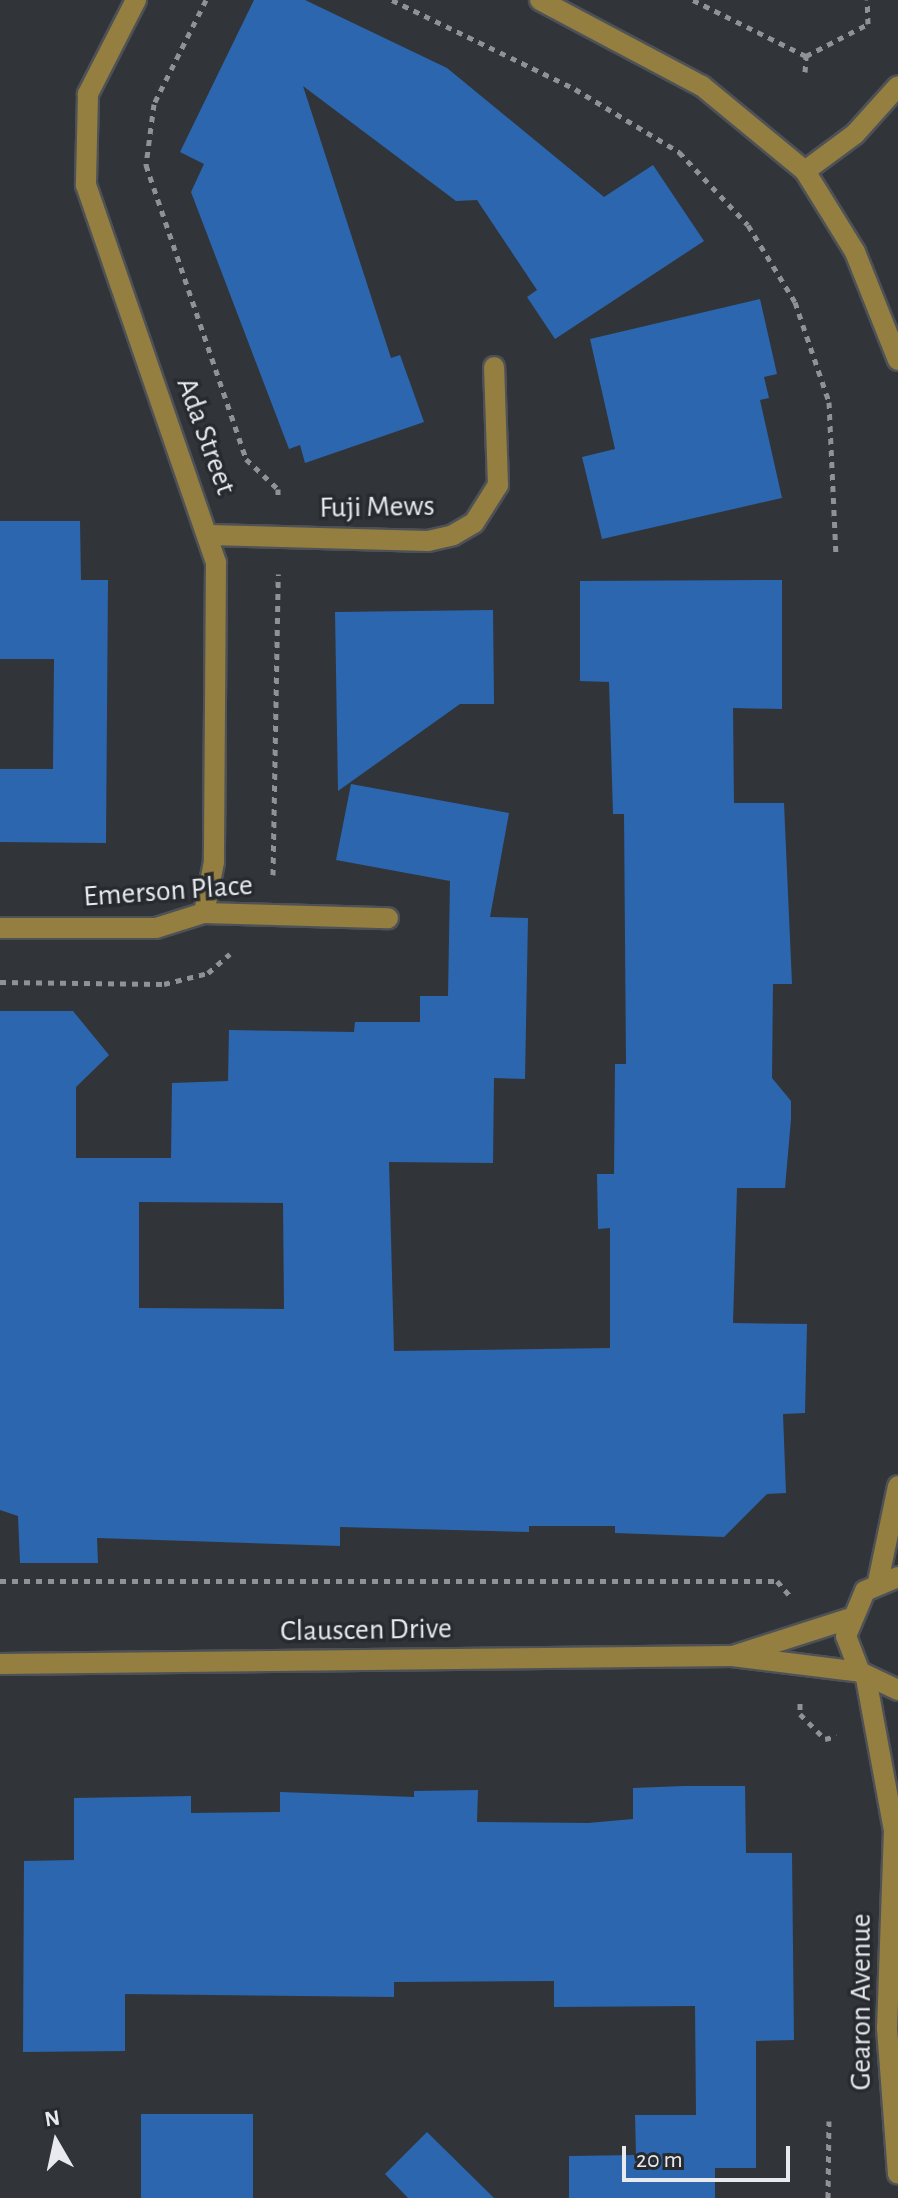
<!DOCTYPE html>
<style>
body{margin:0}
#map{position:relative;width:898px;height:2198px;overflow:hidden;background:#313539;font-family:"Alegreya Sans",sans-serif}
div>[style]{position:absolute}
[style*='--x']{left:calc(var(--x)*1px);top:calc(var(--y)*1px);width:calc(var(--w)*1px);rotate:calc(var(--a)*1deg)}
.building>*{inset:0;background:#2c66ae;transform-origin:0 0}
.path>*{height:5px;margin-top:-2.5px;transform-origin:0;background:repeating-linear-gradient(90deg,#8f9296 0 6px,transparent 0 12px)}
.roads{filter:drop-shadow(2px 0 #4e5256) drop-shadow(-2px 0 #4e5256) drop-shadow(0 2px #4e5256) drop-shadow(0 -2px #4e5256)}
.minor>*{height:20px;margin:-10px;padding:0 10px;transform-origin:10px;border-radius:10px;background:#947f41}
span{translate:-50% -50%;white-space:nowrap;text-align:center;line-height:1.15;-webkit-text-stroke:7px #272b2f;paint-order:stroke}
.street-label{font-size:30px;color:#e8eaed}
.north{position:absolute;left:16px;top:2102px;width:80px;height:80px;-webkit-text-stroke:6px #272b2f;paint-order:stroke;rotate:351deg;font-size:22px;font-weight:700;line-height:32px;text-align:center;color:#e8eaed}
.north::after{content:'';display:block;margin:auto;width:28px;height:36px;background:#e8eaed;clip-path:polygon(50% 0,100% 100%,50% 72%,0 100%)}
.scale{position:absolute;left:622px;top:2146px;width:168px;height:36px;box-sizing:border-box;border:4px solid #e8eaed;border-top:0;padding-left:10px;font-size:24px;line-height:28px;white-space:nowrap;color:#e8eaed;-webkit-text-stroke:6px #272b2f;paint-order:stroke}
</style>
<div id="map">
<div class="building">
<div style="clip-path:polygon(254px 0,305px 0,447px 68px,604px 197px,653px 165px,704px 241px,555px 339px,527px 297px,537px 290px,477px 200px,456px 201px,303px 86px,391px 358px,400px 355px,424px 422px,305px 463px,300px 445px,289px 449px,191px 192px,204px 164px,180px 152px)"></div>
<div style="clip-path:polygon(760px 299px,777px 374px,764px 377px,769px 398px,760px 400px,782px 498px,602px 539px,582px 457px,615px 449px,590px 339px)"></div>
<div style="clip-path:polygon(0 521px,80px 521px,81px 580px,108px 580px,106px 843px,0 842px,0 769px,53px 769px,54px 659px,0 659px)"></div>
<div style="clip-path:polygon(evenodd,782px 580px,782px 709px,733px 708px,734px 803px,784px 803px,792px 984px,773px 984px,772px 1078px,791px 1101px,791px 1119px,785px 1188px,737px 1188px,733px 1323px,807px 1324px,805px 1413px,783px 1414px,786px 1493px,767px 1494px,724px 1537px,615px 1533px,615px 1526px,529px 1526px,529px 1532px,340px 1527px,340px 1546px,97px 1538px,98px 1563px,20px 1563px,18px 1516px,0 1510px,0 1011px,73px 1011px,109px 1055px,76px 1087px,76px 1158px,171px 1158px,172px 1083px,228px 1081px,229px 1030px,354px 1032px,355px 1022px,420px 1022px,420px 996px,448px 996px,450px 881px,336px 860px,351px 784px,509px 813px,490px 917px,528px 918px,525px 1079px,494px 1078px,493px 1163px,389px 1162px,394px 1351px,610px 1348px,610px 1228px,598px 1229px,597px 1174px,614px 1174px,615px 1064px,626px 1064px,624px 814px,613px 814px,609px 682px,580px 681px,580px 581px,782px 580px,139px 1202px,283px 1203px,284px 1309px,139px 1308px,139px 1202px)"></div>
<div style="clip-path:polygon(493px 610px,494px 704px,460px 704px,338px 791px,335px 612px)"></div>
<div style="clip-path:polygon(684px 1786px,745px 1786px,746px 1853px,792px 1853px,794px 2040px,756px 2041px,756px 2168px,715px 2168px,715px 2198px,569px 2198px,569px 2156px,636px 2155px,635px 2115px,696px 2115px,695px 2006px,554px 2007px,554px 1981px,394px 1982px,394px 1997px,125px 1994px,125px 2051px,23px 2052px,24px 1861px,74px 1860px,74px 1798px,191px 1796px,191px 1813px,280px 1812px,280px 1792px,414px 1797px,414px 1791px,478px 1790px,477px 1822px,588px 1823px,633px 1819px,633px 1788px)"></div>
<div style="left:141px;top:2114px;width:112px;height:84px"></div>
<div style="clip-path:polygon(427px 2132px,494px 2198px,408px 2198px,385px 2174px)"></div>
</div>
<div class="path">
<div style="--x:206;--y:0;--w:116;--a:116.6"></div>
<div style="--x:154;--y:104;--w:62;--a:97.5"></div>
<div style="--x:146;--y:165;--w:311;--a:71.2"></div>
<div style="--x:246;--y:459;--w:44;--a:43.2"></div>
<div style="--x:278;--y:489;--w:10;--a:90"></div>
<div style="--x:392;--y:0;--w:203;--a:25.9"></div>
<div style="--x:575;--y:89;--w:122;--a:31.2"></div>
<div style="--x:679;--y:152;--w:100;--a:46.6"></div>
<div style="--x:748;--y:225;--w:90;--a:58.6"></div>
<div style="--x:795;--y:302;--w:106;--a:71.2"></div>
<div style="--x:829;--y:402;--w:153;--a:87.4"></div>
<div style="--x:693;--y:0;--w:126;--a:26.4"></div>
<div style="--x:805;--y:72;--w:16;--a:-86"></div>
<div style="--x:806;--y:56;--w:70;--a:-27.3"></div>
<div style="--x:868;--y:24;--w:24;--a:-92"></div>
<div style="--x:273;--y:875;--w:301;--a:-89"></div>
<div style="--x:0;--y:982;--w:164;--a:0.7"></div>
<div style="--x:164;--y:984;--w:45;--a:-14"></div>
<div style="--x:208;--y:973;--w:29;--a:-41"></div>
<div style="--x:0;--y:1581;--w:777;--a:0"></div>
<div style="--x:777;--y:1581;--w:21;--a:49"></div>
<div style="--x:800;--y:1703;--w:11;--a:90"></div>
<div style="--x:800;--y:1714;--w:35;--a:45"></div>
<div style="--x:825;--y:1739;--w:12;--a:-14"></div>
<div style="--x:828;--y:2198;--w:77;--a:-89.3"></div>
</div>
<div class="roads">
<div class="minor">
<div style="--x:136;--y:0;--w:106;--a:117.1"></div>
<div style="--x:88;--y:94;--w:91;--a:91.3"></div>
<div style="--x:86;--y:185;--w:399;--a:71"></div>
<div style="--x:216;--y:562;--w:300;--a:90.4"></div>
<div style="--x:214;--y:862;--w:52;--a:101.1"></div>
<div style="--x:540;--y:0;--w:183;--a:28"></div>
<div style="--x:702;--y:86;--w:134;--a:39.5"></div>
<div style="--x:805;--y:171;--w:95;--a:58.3"></div>
<div style="--x:855;--y:252;--w:116;--a:68.3"></div>
<div style="--x:805;--y:171;--w:62;--a:-36.5"></div>
<div style="--x:855;--y:134;--w:64;--a:-48.1"></div>
<div style="--x:210;--y:535;--w:218;--a:1.6"></div>
<div style="--x:428;--y:541;--w:26;--a:-13"></div>
<div style="--x:453;--y:535;--w:24;--a:-30"></div>
<div style="--x:474;--y:523;--w:45;--a:-57.7"></div>
<div style="--x:498;--y:485;--w:118;--a:-91.9"></div>
<div style="--x:0;--y:928;--w:156;--a:0"></div>
<div style="--x:156;--y:928;--w:50;--a:-17.4"></div>
<div style="--x:204;--y:913;--w:184;--a:1.6"></div>
<div style="--x:898;--y:1577;--w:36;--a:157"></div>
<div style="--x:865;--y:1591;--w:49;--a:112.9"></div>
<div style="--x:846;--y:1636;--w:39;--a:69"></div>
<div style="--x:860;--y:1672;--w:42;--a:25.3"></div>
<div style="--x:878;--y:1582;--w:98;--a:-78.2"></div>
<div style="--x:736;--y:1655;--w:118;--a:-17.8"></div>
<div style="--x:0;--y:1664;--w:732;--a:-0.63"></div>
<div style="--x:732;--y:1656;--w:129;--a:7.1"></div>
<div style="--x:866;--y:1678;--w:155;--a:79.6"></div>
<div style="--x:894;--y:1830;--w:198;--a:92"></div>
<div style="--x:887;--y:2028;--w:146;--a:85.7"></div>
</div>
</div>
<div class="street-label">
<span style="left:206px;top:436px;rotate:70deg">Ada Street</span>
<span style="left:377px;top:507px;rotate:-1deg">Fuji Mews</span>
<span style="left:168px;top:891px;rotate:-4deg">Emerson Place</span>
<span style="left:366px;top:1630px;rotate:-1deg">Clauscen Drive</span>
<span style="left:861px;top:2002px;rotate:-90deg">Gearon Avenue</span>
</div>
<div class="north">N</div>
<div class="scale">20 m</div>
</div>
